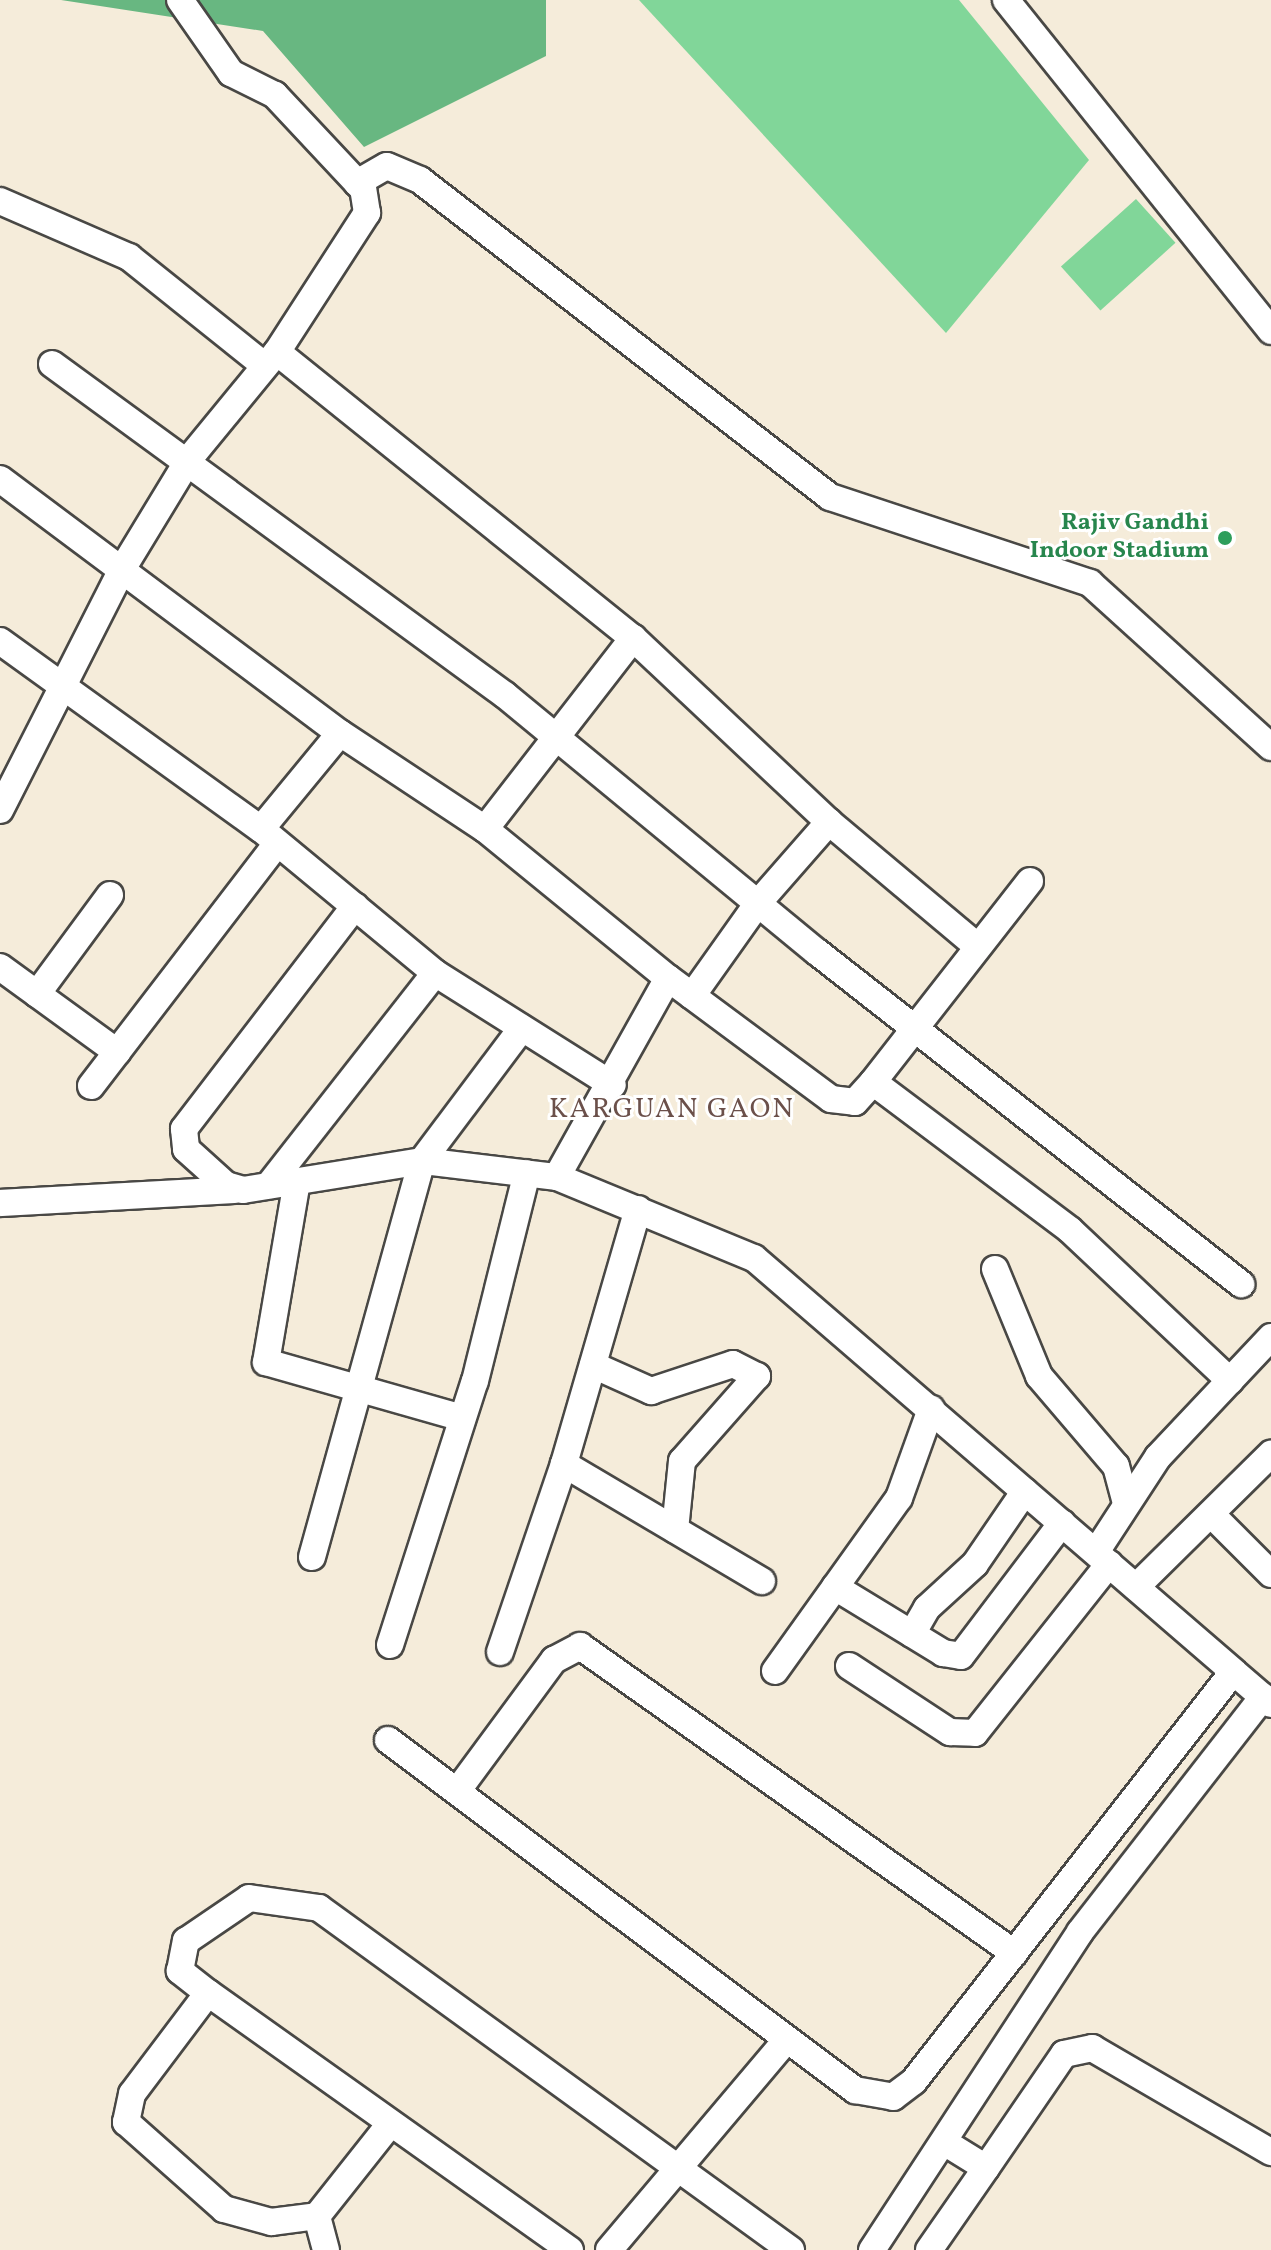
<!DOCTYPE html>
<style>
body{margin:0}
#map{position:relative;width:1271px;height:2250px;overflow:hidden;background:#f5ecda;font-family:Vollkorn,serif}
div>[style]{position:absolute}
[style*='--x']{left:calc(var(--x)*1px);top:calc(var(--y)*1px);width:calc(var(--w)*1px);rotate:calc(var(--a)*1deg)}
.green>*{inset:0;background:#81d699;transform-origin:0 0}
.forest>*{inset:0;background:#68b781}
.roads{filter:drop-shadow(2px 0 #494845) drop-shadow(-2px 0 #494845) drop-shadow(0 2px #494845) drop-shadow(0 -2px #494845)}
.minor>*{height:26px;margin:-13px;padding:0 13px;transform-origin:13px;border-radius:13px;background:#fff}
.dots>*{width:22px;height:22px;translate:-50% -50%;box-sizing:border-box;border:4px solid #fff;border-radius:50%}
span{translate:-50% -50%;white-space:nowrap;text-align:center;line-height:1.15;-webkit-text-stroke:6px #fff;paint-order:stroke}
.leisure-label{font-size:24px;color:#27864d;font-weight:700}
.right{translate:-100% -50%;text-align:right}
.quarter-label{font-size:28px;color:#6b504a;letter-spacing:2px}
</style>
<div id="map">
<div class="green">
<div style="clip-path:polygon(639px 0,959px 0,1089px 160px,946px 333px)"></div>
<div style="left:1136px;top:199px;width:59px;height:101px;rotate:48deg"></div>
</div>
<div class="forest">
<div style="clip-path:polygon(61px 0,546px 0,546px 56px,364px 147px,263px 31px)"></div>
</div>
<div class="roads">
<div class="minor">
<div style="--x:1006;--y:0;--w:424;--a:51.3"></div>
<div style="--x:357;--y:183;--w:34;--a:-30"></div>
<div style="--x:387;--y:166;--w:36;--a:23"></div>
<div style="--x:420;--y:180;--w:518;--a:37.71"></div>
<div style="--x:830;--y:497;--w:274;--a:18.3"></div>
<div style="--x:1090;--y:583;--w:244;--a:42.2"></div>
<div style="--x:0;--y:201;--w:141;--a:23.5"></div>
<div style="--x:129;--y:257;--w:174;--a:38.7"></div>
<div style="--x:277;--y:352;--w:457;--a:38.8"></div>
<div style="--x:633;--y:638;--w:269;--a:43.2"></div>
<div style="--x:829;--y:822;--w:194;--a:40"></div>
<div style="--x:52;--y:364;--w:561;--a:36.16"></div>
<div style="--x:505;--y:695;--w:404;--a:39.5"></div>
<div style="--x:817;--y:952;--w:539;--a:38.06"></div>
<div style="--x:0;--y:479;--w:424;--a:36.8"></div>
<div style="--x:340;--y:733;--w:174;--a:33.5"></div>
<div style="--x:485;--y:829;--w:236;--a:39.2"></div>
<div style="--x:668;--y:978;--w:228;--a:119.2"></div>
<div style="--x:0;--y:641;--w:322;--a:35.8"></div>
<div style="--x:261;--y:829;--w:226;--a:39.6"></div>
<div style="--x:435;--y:973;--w:210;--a:32.2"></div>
<div style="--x:0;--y:810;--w:268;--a:-63.1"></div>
<div style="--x:121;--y:571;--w:131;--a:-58.7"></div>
<div style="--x:189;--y:459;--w:139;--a:-50.6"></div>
<div style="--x:277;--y:352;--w:166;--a:-57.1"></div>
<div style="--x:367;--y:213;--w:24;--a:-99"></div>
<div style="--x:363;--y:189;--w:129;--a:-133.1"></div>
<div style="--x:275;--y:95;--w:49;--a:-153.4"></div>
<div style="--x:231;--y:73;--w:89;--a:-124.9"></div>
<div style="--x:261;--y:829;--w:124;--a:-50.5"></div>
<div style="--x:485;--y:829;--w:242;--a:-52.2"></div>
<div style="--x:355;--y:906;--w:281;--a:127.5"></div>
<div style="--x:184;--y:1129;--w:20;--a:84"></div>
<div style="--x:186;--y:1149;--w:54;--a:42"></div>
<div style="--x:226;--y:1185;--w:18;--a:16"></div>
<div style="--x:243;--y:1190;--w:181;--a:-9.2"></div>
<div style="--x:422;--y:1161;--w:136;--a:6.8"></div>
<div style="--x:557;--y:1177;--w:213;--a:22.4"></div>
<div style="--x:754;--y:1258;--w:683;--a:40.78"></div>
<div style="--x:0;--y:967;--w:145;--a:36"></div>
<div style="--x:668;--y:978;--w:203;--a:36.6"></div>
<div style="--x:831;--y:1099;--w:24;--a:7"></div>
<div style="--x:855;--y:1102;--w:27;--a:-48"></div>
<div style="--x:873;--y:1082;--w:246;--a:36.9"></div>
<div style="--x:1070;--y:1230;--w:220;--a:43.3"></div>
<div style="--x:37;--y:994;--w:123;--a:-53.6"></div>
<div style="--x:692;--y:996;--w:114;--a:-54.6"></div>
<div style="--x:758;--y:903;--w:108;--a:-48.8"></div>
<div style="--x:873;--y:1082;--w:255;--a:-52"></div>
<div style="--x:91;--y:1086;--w:305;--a:-52.5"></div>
<div style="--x:297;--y:1181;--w:184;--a:99.7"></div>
<div style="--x:266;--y:1362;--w:204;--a:15.9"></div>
<div style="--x:269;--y:1185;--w:269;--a:-51.9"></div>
<div style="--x:0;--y:1203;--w:235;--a:-3.2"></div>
<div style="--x:638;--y:1209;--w:266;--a:106.2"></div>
<div style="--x:564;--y:1464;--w:230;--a:30.6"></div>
<div style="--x:995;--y:1269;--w:116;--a:67.6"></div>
<div style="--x:1039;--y:1376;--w:118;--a:49.5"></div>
<div style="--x:1116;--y:1466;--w:38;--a:75"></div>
<div style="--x:593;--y:1365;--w:64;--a:24.1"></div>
<div style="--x:651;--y:1391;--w:86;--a:-18.2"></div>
<div style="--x:733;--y:1364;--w:27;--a:27"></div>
<div style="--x:757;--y:1376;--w:113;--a:131.4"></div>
<div style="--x:682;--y:1461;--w:69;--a:95.8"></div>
<div style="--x:1211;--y:1514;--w:85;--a:45"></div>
<div style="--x:1096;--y:1552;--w:113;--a:-56.9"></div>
<div style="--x:1158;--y:1457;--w:165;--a:-46.7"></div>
<div style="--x:312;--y:1557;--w:411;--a:-74.5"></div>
<div style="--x:422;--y:1161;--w:166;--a:-53.1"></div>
<div style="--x:835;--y:1587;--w:127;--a:31.4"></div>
<div style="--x:943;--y:1653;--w:18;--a:9"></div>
<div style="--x:961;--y:1656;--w:167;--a:-52.8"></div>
<div style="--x:1136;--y:1587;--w:190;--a:-44.6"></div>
<div style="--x:912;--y:1634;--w:30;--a:-60"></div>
<div style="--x:927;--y:1608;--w:65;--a:-42.5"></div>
<div style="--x:975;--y:1564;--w:88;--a:-55.6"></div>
<div style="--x:390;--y:1645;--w:277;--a:-72.2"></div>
<div style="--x:475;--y:1381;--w:214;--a:-76"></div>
<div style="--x:500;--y:1652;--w:199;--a:-71.2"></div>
<div style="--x:849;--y:1666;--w:121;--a:33.2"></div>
<div style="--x:950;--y:1732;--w:25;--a:2"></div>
<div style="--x:975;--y:1733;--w:216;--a:-51.6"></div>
<div style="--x:775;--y:1671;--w:213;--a:-54.4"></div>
<div style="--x:899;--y:1498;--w:95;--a:-70.2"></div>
<div style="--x:388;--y:1740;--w:584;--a:36.85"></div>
<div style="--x:855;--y:2090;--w:39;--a:10"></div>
<div style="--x:893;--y:2097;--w:26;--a:-37"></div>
<div style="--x:914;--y:2081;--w:519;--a:-52.05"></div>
<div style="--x:458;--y:1790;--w:162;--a:-53.6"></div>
<div style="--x:554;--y:1660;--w:30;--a:-28"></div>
<div style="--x:580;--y:1646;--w:532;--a:35.27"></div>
<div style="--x:208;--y:1993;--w:126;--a:127"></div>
<div style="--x:132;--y:2094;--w:29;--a:102"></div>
<div style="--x:126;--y:2122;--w:131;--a:41.6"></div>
<div style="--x:224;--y:2209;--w:49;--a:15.5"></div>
<div style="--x:271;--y:2222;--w:46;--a:-7.4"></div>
<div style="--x:944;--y:2142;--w:49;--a:31.8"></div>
<div style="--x:986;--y:2168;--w:138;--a:-55.6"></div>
<div style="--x:1064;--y:2054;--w:29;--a:-12"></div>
<div style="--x:1092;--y:2048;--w:207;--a:30.2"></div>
<div style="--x:326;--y:2250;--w:35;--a:-105"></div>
<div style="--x:317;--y:2216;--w:117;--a:-51.6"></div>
<div style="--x:570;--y:2250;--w:444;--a:-144.6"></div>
<div style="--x:208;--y:1993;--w:36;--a:-142"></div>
<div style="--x:180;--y:1971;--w:31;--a:-79"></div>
<div style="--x:186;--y:1941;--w:76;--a:-34.3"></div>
<div style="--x:249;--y:1898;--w:71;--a:8.1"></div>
<div style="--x:319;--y:1908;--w:583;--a:35.93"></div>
<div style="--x:609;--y:2250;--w:276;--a:-49.8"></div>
<div style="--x:872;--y:2250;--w:380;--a:-56.8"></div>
<div style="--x:1080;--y:1932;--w:298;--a:-52.1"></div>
<div style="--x:929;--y:2250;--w:100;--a:-55.2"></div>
</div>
</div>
<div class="dots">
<div style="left:1225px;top:538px;background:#2e9e5b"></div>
</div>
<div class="leisure-label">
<span class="right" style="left:1209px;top:538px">Rajiv Gandhi<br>Indoor Stadium</span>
</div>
<div class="quarter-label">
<span style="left:672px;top:1110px">KARGUAN GAON</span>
</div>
</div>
